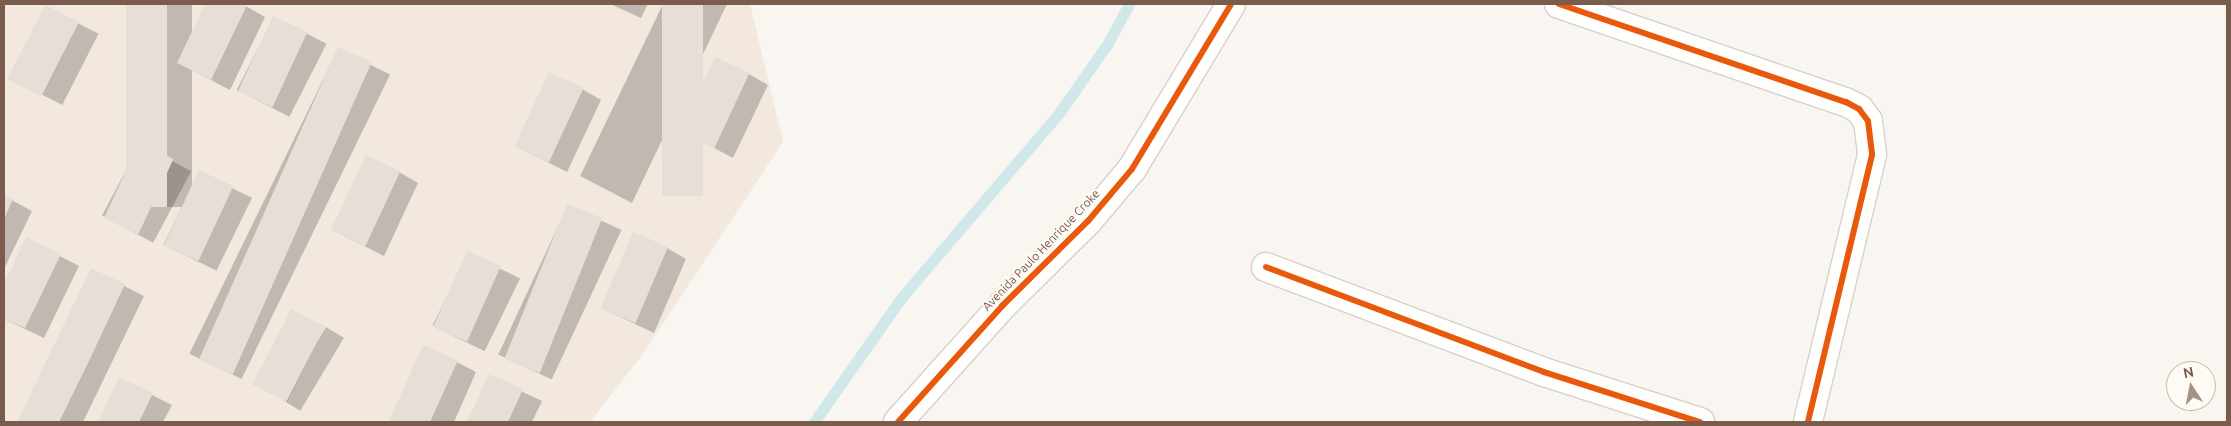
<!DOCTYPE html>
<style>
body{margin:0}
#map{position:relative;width:2231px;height:426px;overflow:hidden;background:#f9f5f0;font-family:Ubuntu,sans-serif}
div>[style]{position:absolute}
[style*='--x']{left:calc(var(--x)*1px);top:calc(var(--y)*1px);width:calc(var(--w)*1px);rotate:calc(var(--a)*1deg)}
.residential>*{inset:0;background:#f2e8de}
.shadow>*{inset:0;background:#0003;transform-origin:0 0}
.stream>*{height:11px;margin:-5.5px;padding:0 5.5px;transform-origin:5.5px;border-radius:5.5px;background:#d0e8ea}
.building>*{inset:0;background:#e6ded7;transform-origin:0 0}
.roads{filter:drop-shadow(1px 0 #d7d1cb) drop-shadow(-1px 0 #d7d1cb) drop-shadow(0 1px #d7d1cb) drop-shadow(0 -1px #d7d1cb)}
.street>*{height:28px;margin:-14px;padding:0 14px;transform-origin:14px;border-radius:14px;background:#fefefd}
.cycleway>*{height:6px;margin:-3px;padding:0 3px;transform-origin:3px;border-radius:3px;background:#e8590c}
span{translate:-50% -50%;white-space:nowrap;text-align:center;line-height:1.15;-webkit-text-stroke:4px #fffaf3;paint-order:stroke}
.street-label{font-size:12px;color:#7a5c4d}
.frame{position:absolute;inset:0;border:5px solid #7a5c4d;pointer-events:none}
.north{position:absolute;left:2166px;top:361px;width:50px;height:50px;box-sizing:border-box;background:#fffaf3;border:1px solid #cabbb1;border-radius:50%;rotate:349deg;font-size:14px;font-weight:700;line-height:20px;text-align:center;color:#7a5c4d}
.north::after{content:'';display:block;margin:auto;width:18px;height:22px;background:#a69286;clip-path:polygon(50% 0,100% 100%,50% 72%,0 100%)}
</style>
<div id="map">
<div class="residential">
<div style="clip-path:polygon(4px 4px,750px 4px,783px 142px,642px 355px,590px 422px,4px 422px)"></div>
</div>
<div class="shadow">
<div style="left:127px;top:4px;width:65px;height:203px"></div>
<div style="clip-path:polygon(207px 4px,242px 4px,265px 17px,230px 90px,178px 63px)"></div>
<div style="clip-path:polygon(610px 4px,648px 4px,641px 18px)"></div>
<div style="clip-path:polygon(663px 4px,727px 4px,632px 203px,580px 176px)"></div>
<div style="left:46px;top:7px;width:59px;height:80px;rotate:27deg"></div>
<div style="left:274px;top:17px;width:59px;height:82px;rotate:27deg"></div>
<div style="left:338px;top:49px;width:58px;height:339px;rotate:26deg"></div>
<div style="clip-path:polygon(749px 74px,768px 85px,733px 158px,682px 131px)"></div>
<div style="clip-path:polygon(582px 89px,601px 100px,567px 172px,515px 146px)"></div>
<div style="left:140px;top:144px;width:58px;height:81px;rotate:28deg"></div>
<div style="left:199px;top:172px;width:59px;height:81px;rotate:26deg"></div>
<div style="clip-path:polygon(399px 172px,418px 183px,384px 256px,332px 230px)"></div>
<div style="clip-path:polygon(4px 196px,32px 211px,4px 269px)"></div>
<div style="left:568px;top:205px;width:59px;height:165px;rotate:25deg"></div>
<div style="clip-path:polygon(27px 239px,79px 266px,44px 338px,4px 319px,4px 287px)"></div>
<div style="clip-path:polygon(667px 248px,686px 259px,654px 333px,601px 308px)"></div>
<div style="left:468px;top:253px;width:58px;height:81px;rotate:26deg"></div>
<div style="clip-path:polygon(92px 270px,144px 296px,83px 422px,19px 422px)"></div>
<div style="clip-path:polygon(324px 326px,287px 402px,256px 385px)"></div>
<div style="left:326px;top:327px;width:21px;height:85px;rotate:31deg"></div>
<div style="clip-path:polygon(457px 362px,476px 372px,454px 422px,391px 420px)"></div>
<div style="clip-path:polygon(489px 376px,542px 401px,532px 422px,469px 422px)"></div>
<div style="clip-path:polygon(120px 379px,172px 405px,163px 422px,99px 422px)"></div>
</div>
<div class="stream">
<div style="--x:814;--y:422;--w:153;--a:-54.9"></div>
<div style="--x:902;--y:297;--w:242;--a:-49.5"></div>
<div style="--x:1059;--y:113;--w:85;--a:-55"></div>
<div style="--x:1108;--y:43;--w:44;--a:-61.7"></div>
</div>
<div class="building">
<div style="left:126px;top:4px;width:41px;height:203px"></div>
<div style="clip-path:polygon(205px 4px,247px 5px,211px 80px,177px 63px)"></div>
<div style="left:662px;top:4px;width:41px;height:192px"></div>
<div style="left:45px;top:5px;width:38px;height:83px;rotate:27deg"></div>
<div style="left:273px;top:16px;width:38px;height:83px;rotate:25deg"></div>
<div style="left:338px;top:47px;width:37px;height:342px;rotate:24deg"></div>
<div style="left:715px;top:57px;width:38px;height:83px;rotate:25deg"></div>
<div style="left:549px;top:72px;width:38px;height:82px;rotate:25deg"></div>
<div style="left:139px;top:143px;width:38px;height:83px;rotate:25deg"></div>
<div style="left:366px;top:155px;width:38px;height:83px;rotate:25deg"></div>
<div style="left:199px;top:170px;width:38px;height:83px;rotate:25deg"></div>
<div style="clip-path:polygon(4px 195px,13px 199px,4px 219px)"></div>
<div style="left:567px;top:204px;width:38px;height:167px;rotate:22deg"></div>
<div style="left:633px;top:232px;width:38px;height:83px;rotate:23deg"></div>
<div style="clip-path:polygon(26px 237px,61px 254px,25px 328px,4px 319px,4px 284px)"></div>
<div style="left:467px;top:251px;width:37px;height:83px;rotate:24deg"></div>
<div style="clip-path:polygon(91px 268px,125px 284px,89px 361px,59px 422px,17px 422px)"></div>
<div style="left:291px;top:309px;width:38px;height:85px;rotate:27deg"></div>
<div style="clip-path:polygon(423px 345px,458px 360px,430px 422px,392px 422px,389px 421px)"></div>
<div style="clip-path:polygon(489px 374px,523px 389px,508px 422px,467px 422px)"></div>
<div style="clip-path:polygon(119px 377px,153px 393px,139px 422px,98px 422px)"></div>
</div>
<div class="roads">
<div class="street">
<div style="--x:1559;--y:4;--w:303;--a:18.9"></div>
<div style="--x:1846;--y:102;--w:15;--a:28"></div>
<div style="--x:1859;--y:109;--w:15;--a:53"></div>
<div style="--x:1868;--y:121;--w:34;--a:83"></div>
<div style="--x:1872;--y:155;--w:275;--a:103.5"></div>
<div style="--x:1266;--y:267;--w:297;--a:20.7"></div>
<div style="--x:1544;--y:372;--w:164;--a:17.8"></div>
<div style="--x:898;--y:422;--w:156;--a:-48.1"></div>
<div style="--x:1002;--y:306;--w:121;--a:-44.7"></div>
<div style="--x:1088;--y:221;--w:68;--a:-49.8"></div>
<div style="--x:1132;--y:169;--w:192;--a:-59"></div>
</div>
</div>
<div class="cycleway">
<div style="--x:1559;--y:4;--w:303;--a:18.9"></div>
<div style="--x:1846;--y:102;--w:15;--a:28"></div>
<div style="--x:1859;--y:109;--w:15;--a:53"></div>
<div style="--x:1868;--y:121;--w:34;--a:83"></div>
<div style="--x:1872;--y:155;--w:275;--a:103.5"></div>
<div style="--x:1266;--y:267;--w:297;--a:20.7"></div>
<div style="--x:1544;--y:372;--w:164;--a:17.8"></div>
<div style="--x:898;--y:422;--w:156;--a:-48.1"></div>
<div style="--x:1002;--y:306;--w:121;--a:-44.7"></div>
<div style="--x:1088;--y:221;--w:68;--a:-49.8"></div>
<div style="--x:1132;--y:169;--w:192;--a:-59"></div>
</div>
<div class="street-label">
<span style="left:1041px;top:250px;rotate:-46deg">Avenida Paulo Henrique Croke</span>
</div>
<div class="frame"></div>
<div class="north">N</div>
</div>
